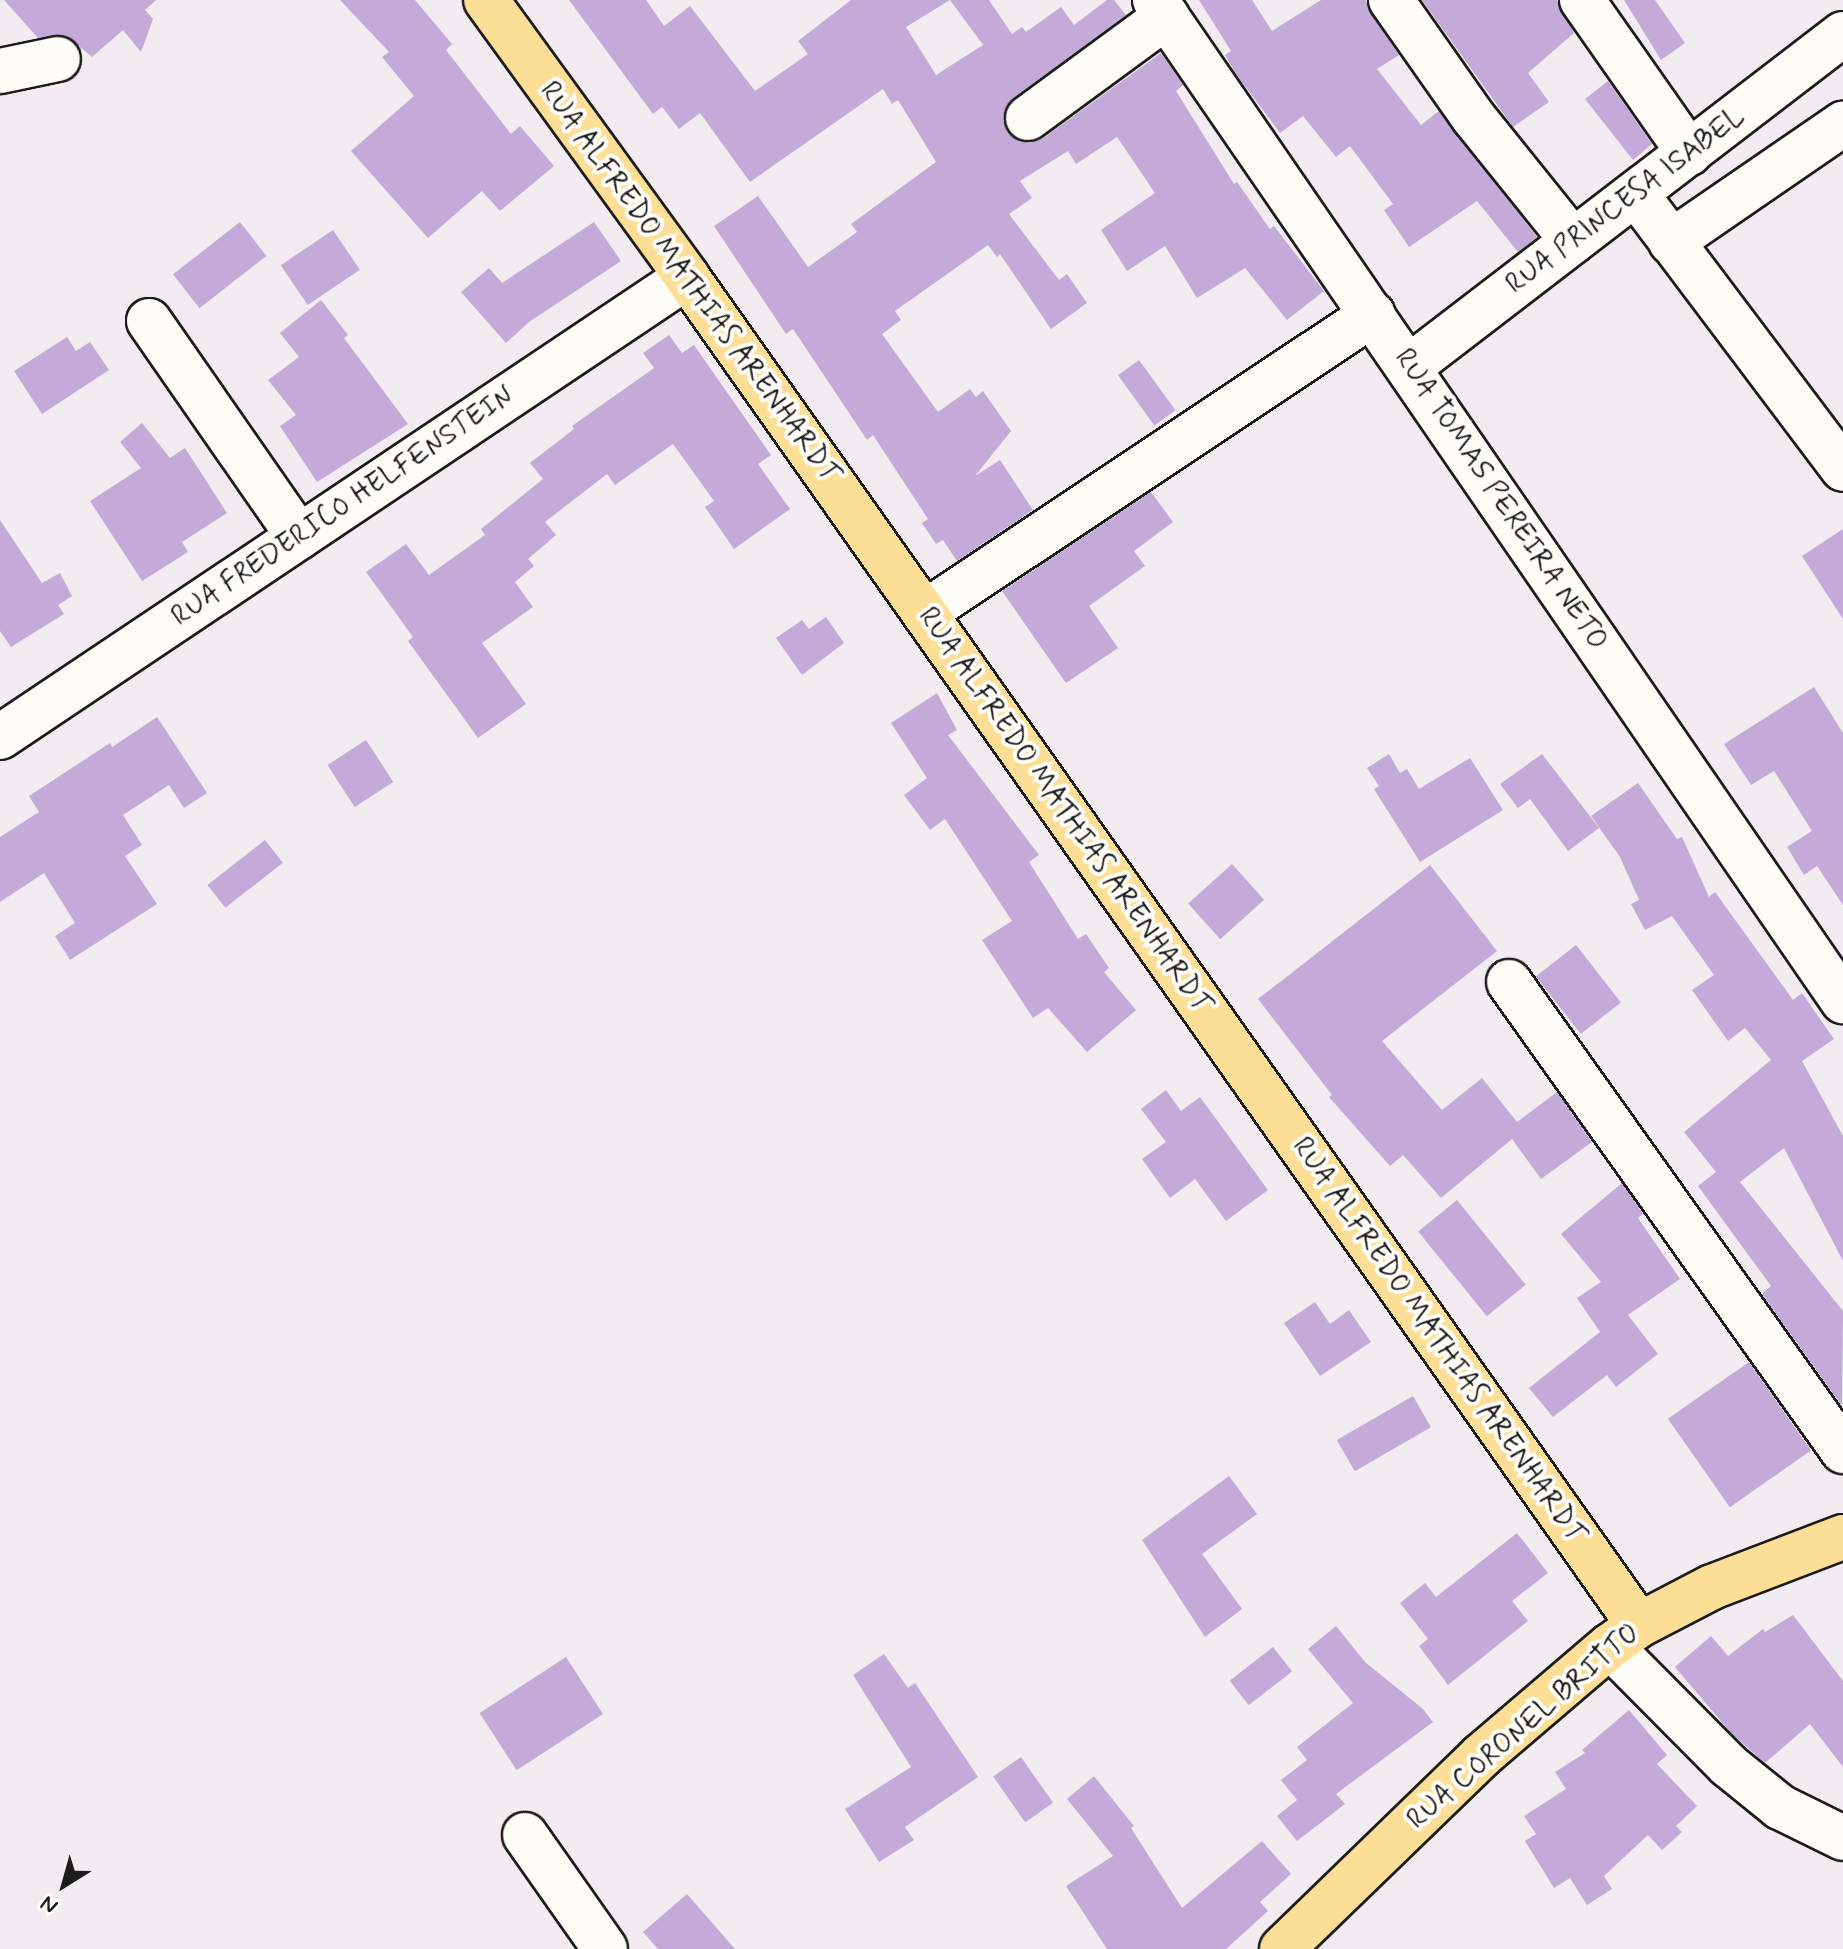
<!DOCTYPE html>
<style>
body{margin:0}
#map{position:relative;width:1843px;height:1949px;overflow:hidden;background:#f2ecf1;font-family:Mynerve,sans-serif}
div>[style]{position:absolute}
[style*='--x']{left:calc(var(--x)*1px);top:calc(var(--y)*1px);width:calc(var(--w)*1px);rotate:calc(var(--a)*1deg)}
.building>*{inset:0;background:#c4aad8;transform-origin:0 0}
.roads{filter:drop-shadow(2px 0 #1c1c1c) drop-shadow(-2px 0 #1c1c1c) drop-shadow(0 2px #1c1c1c) drop-shadow(0 -2px #1c1c1c)}
.minor>*{height:44px;margin:-22px;padding:0 22px;transform-origin:22px;border-radius:22px;background:#fdfcf7}
.major>*{height:44px;margin:-22px;padding:0 22px;transform-origin:22px;border-radius:22px;background:#fcde96}
span{translate:-50% -50%;white-space:nowrap;text-align:center;line-height:1.15;-webkit-text-stroke:8px #fdfcf7;paint-order:stroke}
.street-label{font-size:28px;color:#1c1c1c}
.north{position:absolute;left:24px;top:1845px;width:80px;height:80px;-webkit-text-stroke:6px #fdfcf7;paint-order:stroke;rotate:217deg;font-size:22px;font-weight:700;line-height:32px;text-align:center;color:#1c1c1c}
.north::after{content:'';display:block;margin:auto;width:28px;height:36px;background:#1c1c1c;clip-path:polygon(50% 0,100% 100%,50% 72%,0 100%)}
</style>
<div id="map">
<div class="building">
<div style="clip-path:polygon(4px 0,156px 0,145px 10px,153px 19px,141px 52px,123px 30px,92px 57px,67px 36px,38px 38px)"></div>
<div style="clip-path:polygon(340px 0,415px 0,452px 44px,446px 50px,511px 134px,520px 126px,554px 166px,500px 211px,482px 191px,428px 238px,351px 151px,414px 96px,382px 57px,389px 52px)"></div>
<div style="clip-path:polygon(569px 0,646px 0,664px 26px,690px 6px,755px 91px,808px 54px,798px 41px,851px 0,950px 0,906px 27px,936px 75px,983px 45px,950px 0,989px 0,1012px 34px,1022px 27px,1026px 32px,1061px 7px,1074px 25px,1107px 0,1114px 0,1126px 15px,1013px 98px,1006px 107px,1003px 120px,1007px 132px,1019px 141px,1030px 143px,1042px 139px,1161px 53px,1183px 85px,1176px 91px,1234px 184px,1237px 182px,1270px 229px,1274px 226px,1324px 291px,1287px 320px,1245px 268px,1197px 298px,1165px 246px,1127px 271px,1101px 230px,1155px 193px,1117px 137px,1076px 164px,1068px 151px,1020px 181px,1032px 198px,1009px 214px,1059px 280px,1067px 274px,1087px 303px,1051px 329px,1000px 254px,997px 257px,988px 245px,895px 311px,901px 320px,882px 334px,938px 412px,970px 389px,976px 397px,983px 391px,1011px 431px,975px 476px,1000px 460px,1033px 510px,957px 561px,943px 540px,936px 544px,922px 523px,928px 519px,873px 435px,867px 440px,793px 329px,786px 334px,714px 226px,758px 196px,808px 267px,857px 232px,851px 224px,936px 162px,898px 100px,892px 104px,883px 89px,750px 182px,700px 113px,679px 129px,662px 107px,653px 114px)"></div>
<div style="clip-path:polygon(1199px 0,1252px 0,1272px 31px,1321px 0,1366px 0,1371px 14px,1399px 55px,1377px 69px,1421px 125px,1439px 111px,1537px 237px,1518px 252px,1477px 201px,1409px 247px,1384px 210px,1393px 204px,1350px 146px,1336px 157px,1303px 116px,1280px 133px,1236px 74px,1225px 55px,1231px 51px)"></div>
<div style="clip-path:polygon(1422px 0,1557px 0,1574px 33px,1528px 73px,1549px 102px,1513px 127px)"></div>
<div style="clip-path:polygon(1624px 0,1655px 0,1685px 43px,1661px 60px)"></div>
<div style="clip-path:polygon(1608px 81px,1652px 144px,1633px 160px,1585px 99px)"></div>
<div style="left:240px;top:222px;width:43px;height:85px;rotate:52deg"></div>
<div style="clip-path:polygon(594px 222px,621px 261px,529px 322px,506px 343px,461px 292px,489px 268px,502px 283px)"></div>
<div style="left:333px;top:230px;width:48px;height:63px;rotate:56deg"></div>
<div style="clip-path:polygon(321px 300px,348px 335px,344px 338px,408px 424px,317px 482px,280px 426px,296px 415px,268px 380px,299px 357px,280px 333px)"></div>
<div style="clip-path:polygon(669px 335px,682px 353px,694px 345px,771px 455px,758px 464px,790px 509px,734px 549px,705px 507px,714px 501px,673px 444px,615px 485px,607px 474px,545px 522px,556px 535px,528px 559px,534px 566px,515px 582px,533px 607px,482px 643px,526px 704px,478px 738px,408px 641px,413px 637px,366px 572px,406px 544px,429px 575px,485px 535px,481px 529px,543px 479px,530px 463px,574px 429px,572px 426px,654px 368px,643px 353px)"></div>
<div style="clip-path:polygon(67px 337px,76px 351px,90px 342px,109px 370px,42px 414px,14px 371px)"></div>
<div style="left:1139px;top:360px;width:62px;height:26px;rotate:54deg"></div>
<div style="clip-path:polygon(142px 423px,170px 458px,185px 448px,227px 513px,182px 542px,188px 552px,142px 581px,90px 501px,141px 468px,120px 442px)"></div>
<div style="clip-path:polygon(1151px 492px,1173px 522px,1134px 551px,1145px 566px,1089px 606px,1118px 648px,1066px 683px,1002px 591px)"></div>
<div style="clip-path:polygon(0 520px,42px 583px,60px 573px,72px 596px,58px 605px,64px 614px,11px 647px,0 631px)"></div>
<div style="clip-path:polygon(1843px 529px,1843px 619px,1802px 556px)"></div>
<div style="clip-path:polygon(826px 617px,844px 643px,802px 675px,776px 638px,802px 620px,809px 629px)"></div>
<div style="clip-path:polygon(1814px 687px,1843px 733px,1843px 905px,1817px 866px,1804px 875px,1787px 847px,1812px 831px,1774px 771px,1751px 785px,1724px 744px)"></div>
<div style="clip-path:polygon(937px 693px,957px 730px,948px 735px,1039px 855px,1029px 862px,1078px 939px,1086px 934px,1109px 968px,1104px 972px,1136px 1010px,1087px 1052px,1048px 1008px,1033px 1018px,982px 940px,1012px 921px,945px 819px,930px 830px,904px 795px,927px 778px,891px 723px)"></div>
<div style="clip-path:polygon(157px 717px,207px 793px,184px 808px,169px 785px,123px 815px,142px 845px,125px 856px,157px 904px,70px 960px,55px 936px,75px 923px,44px 873px,0 902px,0 837px,39px 812px,29px 796px,110px 743px,112px 747px)"></div>
<div style="left:366px;top:740px;width:50px;height:46px;rotate:57deg"></div>
<div style="clip-path:polygon(1389px 754px,1400px 773px,1407px 769px,1419px 789px,1470px 758px,1503px 810px,1420px 862px,1374px 789px,1379px 786px,1367px 768px)"></div>
<div style="clip-path:polygon(1542px 754px,1599px 828px,1568px 851px,1530px 799px,1518px 808px,1500px 784px)"></div>
<div style="clip-path:polygon(1638px 783px,1677px 839px,1682px 837px,1709px 897px,1715px 892px,1793px 1000px,1802px 993px,1834px 1039px,1802px 1061px,1843px 1136px,1843px 1261px,1784px 1148px,1740px 1182px,1843px 1311px,1842px 1406px,1762px 1294px,1771px 1286px,1698px 1186px,1716px 1172px,1684px 1132px,1771px 1060px,1745px 1028px,1728px 1041px,1692px 990px,1714px 975px,1672px 916px,1645px 930px,1631px 904px,1639px 900px,1620px 857px,1591px 816px)"></div>
<div style="left:265px;top:840px;width:29px;height:73px;rotate:52deg"></div>
<div style="left:1232px;top:864px;width:48px;height:59px;rotate:48deg"></div>
<div style="clip-path:polygon(1430px 865px,1497px 951px,1382px 1041px,1442px 1110px,1482px 1078px,1517px 1122px,1557px 1092px,1592px 1142px,1541px 1179px,1512px 1139px,1441px 1198px,1403px 1155px,1390px 1166px,1329px 1097px,1332px 1095px,1258px 999px)"></div>
<div style="left:1576px;top:945px;width:73px;height:51px;rotate:52deg"></div>
<div style="clip-path:polygon(1166px 1090px,1181px 1111px,1200px 1097px,1268px 1190px,1226px 1221px,1195px 1179px,1170px 1198px,1142px 1159px,1166px 1142px,1141px 1109px)"></div>
<div style="clip-path:polygon(1622px 1183px,1643px 1214px,1638px 1218px,1680px 1279px,1628px 1315px,1658px 1354px,1616px 1387px,1607px 1375px,1553px 1417px,1529px 1388px,1600px 1332px,1577px 1298px,1601px 1282px,1561px 1234px)"></div>
<div style="left:1457px;top:1200px;width:109px;height:50px;rotate:51deg"></div>
<div style="clip-path:polygon(1315px 1302px,1330px 1324px,1349px 1310px,1371px 1342px,1320px 1376px,1284px 1323px)"></div>
<div style="left:1749px;top:1362px;width:108px;height:99px;rotate:55deg"></div>
<div style="left:1413px;top:1396px;width:36px;height:88px;rotate:60deg"></div>
<div style="clip-path:polygon(1229px 1476px,1257px 1514px,1202px 1554px,1242px 1609px,1205px 1637px,1142px 1540px)"></div>
<div style="clip-path:polygon(1517px 1533px,1548px 1573px,1512px 1601px,1528px 1621px,1448px 1685px,1419px 1646px,1428px 1639px,1400px 1603px,1425px 1583px,1436px 1597px)"></div>
<div style="clip-path:polygon(1793px 1615px,1843px 1681px,1843px 1767px,1810px 1724px,1765px 1763px,1731px 1733px,1675px 1667px,1711px 1636px,1728px 1656px,1763px 1629px,1765px 1632px)"></div>
<div style="clip-path:polygon(1336px 1626px,1365px 1662px,1423px 1709px,1433px 1722px,1336px 1794px,1345px 1804px,1297px 1841px,1277px 1816px,1297px 1800px,1281px 1780px,1307px 1760px,1297px 1747px,1353px 1703px,1308px 1649px)"></div>
<div style="left:1273px;top:1647px;width:31px;height:55px;rotate:52deg"></div>
<div style="clip-path:polygon(884px 1654px,908px 1688px,915px 1683px,978px 1777px,905px 1827px,914px 1840px,879px 1862px,845px 1809px,911px 1767px,853px 1675px)"></div>
<div style="left:566px;top:1657px;width:68px;height:103px;rotate:57deg"></div>
<div style="clip-path:polygon(1629px 1710px,1667px 1755px,1657px 1764px,1697px 1806px,1676px 1826px,1682px 1832px,1662px 1850px,1648px 1835px,1604px 1876px,1612px 1889px,1587px 1905px,1570px 1878px,1554px 1888px,1525px 1841px,1536px 1834px,1524px 1816px,1566px 1789px,1555px 1772px,1585px 1753px,1582px 1750px)"></div>
<div style="left:1021px;top:1757px;width:56px;height:34px;rotate:55deg"></div>
<div style="clip-path:polygon(1094px 1776px,1134px 1826px,1131px 1828px,1182px 1908px,1262px 1841px,1291px 1874px,1260px 1902px,1268px 1911px,1226px 1949px,1107px 1949px,1066px 1886px,1113px 1856px,1067px 1799px)"></div>
<div style="clip-path:polygon(687px 1894px,735px 1949px,658px 1949px,643px 1932px)"></div>
</div>
<div class="roads">
<div class="minor">
<div style="--x:1155;--y:0;--w:1215;--a:55.5"></div>
<div style="--x:1391;--y:0;--w:144;--a:54.9"></div>
<div style="--x:1474;--y:118;--w:158;--a:51.2"></div>
<div style="--x:1582;--y:0;--w:187;--a:55"></div>
<div style="--x:0;--y:71;--w:59;--a:-11.7"></div>
<div style="--x:1028;--y:118;--w:172;--a:-36.3"></div>
<div style="--x:1636;--y:194;--w:344;--a:53"></div>
<div style="--x:1671;--y:242;--w:209;--a:-34.5"></div>
<div style="--x:149;--y:321;--w:263;--a:55.2"></div>
<div style="--x:1409;--y:367;--w:547;--a:-37.5"></div>
<div style="--x:924;--y:613;--w:539;--a:-33.66"></div>
<div style="--x:0;--y:737;--w:827;--a:-33.81"></div>
<div style="--x:1509;--y:982;--w:576;--a:54.54"></div>
<div style="--x:1610;--y:1646;--w:168;--a:45.2"></div>
<div style="--x:1728;--y:1765;--w:67;--a:38.9"></div>
<div style="--x:1780;--y:1807;--w:70;--a:26.2"></div>
<div style="--x:525;--y:1835;--w:139;--a:54.9"></div>
</div>
<div class="major">
<div style="--x:486;--y:0;--w:342;--a:54"></div>
<div style="--x:687;--y:277;--w:1650;--a:54.77"></div>
<div style="--x:1282;--y:1949;--w:277;--a:-44.1"></div>
<div style="--x:1481;--y:1756;--w:170;--a:-40.5"></div>
<div style="--x:1610;--y:1646;--w:36;--a:-36"></div>
<div style="--x:1639;--y:1625;--w:82;--a:-27.5"></div>
<div style="--x:1712;--y:1587;--w:140;--a:-20.9"></div>
</div>
</div>
<div class="street-label">
<span style="left:1626px;top:201px;rotate:-37deg">RUA PRINCESA ISABEL</span>
<span style="left:689px;top:283px;rotate:54deg">RUA ALFREDO MATHIAS ARENHARDT</span>
<span style="left:1500px;top:500px;rotate:56deg">RUA TOMAS PEREIRA NETO</span>
<span style="left:343px;top:507px;rotate:-34deg">RUA FREDERICO HELFENSTEIN</span>
<span style="left:1064px;top:811px;rotate:55deg">RUA ALFREDO MATHIAS ARENHARDT</span>
<span style="left:1438px;top:1341px;rotate:55deg">RUA ALFREDO MATHIAS ARENHARDT</span>
<span style="left:1524px;top:1727px;rotate:-41deg">RUA CORONEL BRITTO</span>
</div>
<div class="north">N</div>
</div>
